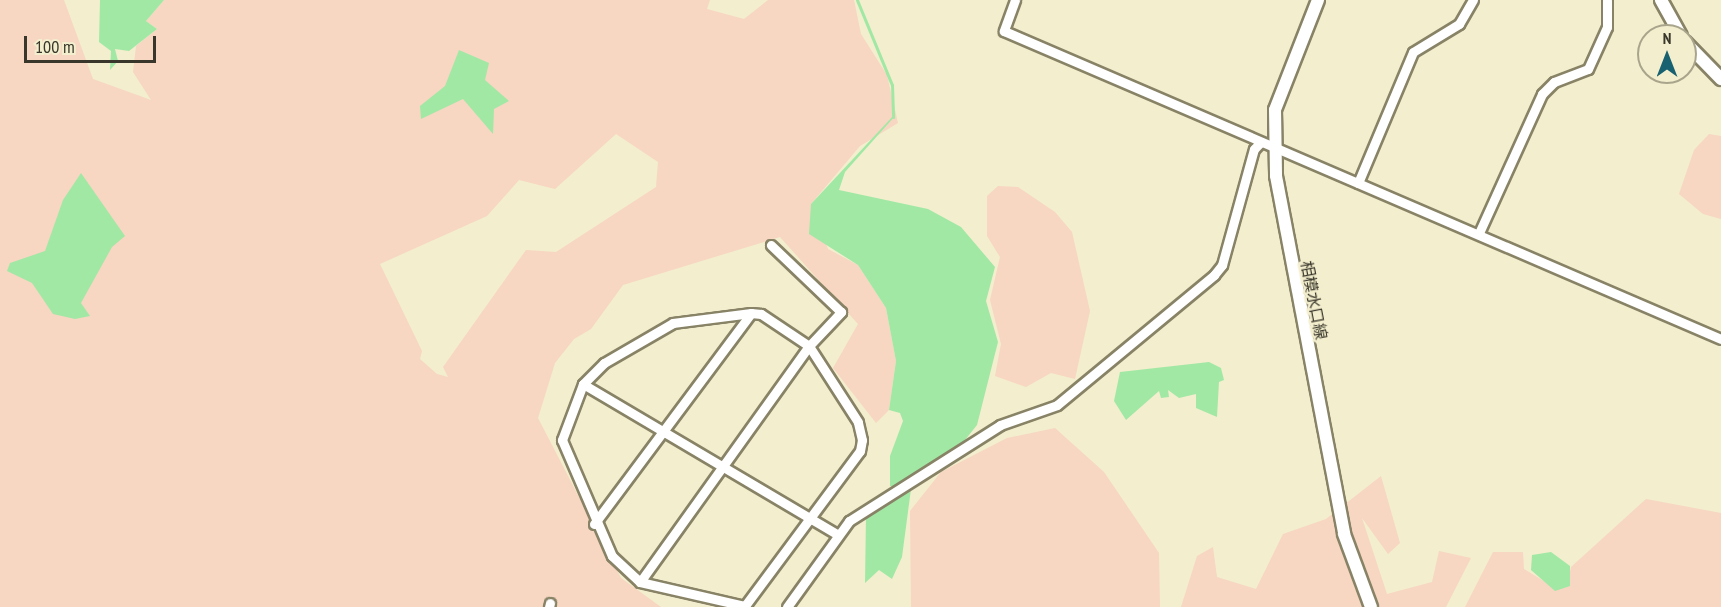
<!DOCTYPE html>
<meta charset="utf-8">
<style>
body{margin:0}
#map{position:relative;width:1721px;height:607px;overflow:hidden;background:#f3eecd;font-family:"PT Sans Narrow","Noto Sans JP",sans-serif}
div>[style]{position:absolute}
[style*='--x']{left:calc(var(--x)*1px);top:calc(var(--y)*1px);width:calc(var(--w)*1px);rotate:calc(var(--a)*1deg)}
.green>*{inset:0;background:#f7d6c2}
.water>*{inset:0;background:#a1e8a5}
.stream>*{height:3px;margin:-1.5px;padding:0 1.5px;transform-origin:1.5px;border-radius:1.5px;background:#a1e8a5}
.roads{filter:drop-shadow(2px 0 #888366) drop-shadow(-2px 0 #888366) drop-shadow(0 2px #888366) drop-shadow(0 -2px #888366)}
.minor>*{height:9px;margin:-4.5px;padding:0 4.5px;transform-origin:4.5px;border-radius:4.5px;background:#fff}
.major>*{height:12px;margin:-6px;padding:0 6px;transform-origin:6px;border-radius:6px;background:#fff}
span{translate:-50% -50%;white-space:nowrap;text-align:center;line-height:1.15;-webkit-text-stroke:5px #f3eecd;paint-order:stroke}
.street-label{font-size:16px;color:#39372b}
.north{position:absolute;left:1637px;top:24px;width:60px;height:60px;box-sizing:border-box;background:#f3eecd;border:2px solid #a9a58c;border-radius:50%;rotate:0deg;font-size:16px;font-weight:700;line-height:24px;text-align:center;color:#39372b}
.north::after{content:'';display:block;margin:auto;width:21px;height:27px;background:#186170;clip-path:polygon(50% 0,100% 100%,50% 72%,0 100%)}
.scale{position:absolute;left:24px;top:36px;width:132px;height:27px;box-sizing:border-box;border:3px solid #39372b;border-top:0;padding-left:8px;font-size:18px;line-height:21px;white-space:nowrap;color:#39372b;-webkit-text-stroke:4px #f3eecd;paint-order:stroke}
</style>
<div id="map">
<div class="green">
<div style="clip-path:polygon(evenodd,0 0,64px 0,93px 79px,151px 100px,133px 72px,136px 46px,157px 29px,146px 21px,164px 0,710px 0,707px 9px,744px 19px,768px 0,854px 0,861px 34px,887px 75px,898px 123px,860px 146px,811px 204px,828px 249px,858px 265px,886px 308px,896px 361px,889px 410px,876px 423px,833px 368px,858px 324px,780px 237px,623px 285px,591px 329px,574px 339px,555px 363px,538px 418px,621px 578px,661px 607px,0 607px,0 0,616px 134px,658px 162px,656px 187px,556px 252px,526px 250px,443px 367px,448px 377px,437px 374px,420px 359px,422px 351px,380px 264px,487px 216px,519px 180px,555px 189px,616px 134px)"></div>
<div style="clip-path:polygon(1709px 134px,1721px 136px,1721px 219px,1703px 214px,1679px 194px,1694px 150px)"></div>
<div style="clip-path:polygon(998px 186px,1018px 187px,1055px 212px,1072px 232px,1090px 311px,1075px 379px,1051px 373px,1026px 387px,995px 376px,1001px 344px,990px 300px,1000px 257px,987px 236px,987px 196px)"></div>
<div style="clip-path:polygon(1055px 428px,1104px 472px,1159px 553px,1160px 607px,911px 607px,910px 511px,941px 472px,1007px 438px)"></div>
<div style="clip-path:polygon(1381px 476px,1400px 543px,1388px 554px,1362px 518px,1387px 594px,1432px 582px,1439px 551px,1471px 558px,1446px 607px,1181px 607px,1197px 556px,1213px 547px,1217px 577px,1256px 589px,1283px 534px,1326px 519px)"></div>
<div style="clip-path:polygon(1646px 499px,1721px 513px,1721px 607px,1465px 607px,1493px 552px,1523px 552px,1524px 569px,1552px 586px,1568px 581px,1571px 567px)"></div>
</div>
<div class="water">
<div style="clip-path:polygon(100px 0,164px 0,146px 21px,157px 29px,129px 51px,115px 49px,118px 61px,110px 70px,111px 51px,99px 42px)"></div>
<div style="clip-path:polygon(459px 50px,489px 63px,485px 80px,509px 101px,494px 109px,493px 134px,463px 99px,421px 119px,420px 106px,445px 86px)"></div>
<div style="clip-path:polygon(894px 115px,895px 116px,845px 172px,839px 190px,928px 209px,961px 227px,995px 267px,986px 301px,998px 342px,977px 425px,957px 450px,895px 488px,890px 486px,890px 456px,903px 421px,900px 413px,889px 410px,896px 361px,886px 308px,858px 265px,809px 234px,811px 204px)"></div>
<div style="clip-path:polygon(81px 173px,125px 236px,112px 247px,81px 303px,90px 316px,75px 319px,53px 314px,32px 283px,7px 271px,10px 263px,45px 251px,63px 200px)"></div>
<div style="clip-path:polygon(1209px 362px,1221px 368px,1224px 380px,1219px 382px,1217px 417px,1196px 408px,1196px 394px,1179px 398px,1168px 390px,1169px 397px,1161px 398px,1159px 391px,1126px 420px,1114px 401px,1120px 372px)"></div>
<div style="clip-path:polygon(911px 489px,902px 557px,892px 579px,879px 570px,865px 583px,866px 515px)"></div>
<div style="clip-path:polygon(1551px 552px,1570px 566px,1570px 586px,1555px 591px,1531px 570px,1532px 555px)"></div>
</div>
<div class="stream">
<div style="--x:857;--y:0;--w:92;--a:67.6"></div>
<div style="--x:892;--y:85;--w:32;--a:88"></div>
</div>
<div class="roads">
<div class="minor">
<div style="--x:1015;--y:0;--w:33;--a:110"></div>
<div style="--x:1004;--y:31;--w:780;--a:23.25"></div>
<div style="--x:1358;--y:183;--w:142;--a:-67.2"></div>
<div style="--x:1413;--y:52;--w:54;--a:-31.3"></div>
<div style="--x:1459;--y:24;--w:28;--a:-60"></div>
<div style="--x:1479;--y:233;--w:153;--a:-65.6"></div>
<div style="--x:1542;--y:94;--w:17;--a:-45"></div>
<div style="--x:1554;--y:82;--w:36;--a:-21"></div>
<div style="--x:1588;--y:69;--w:46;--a:-65.7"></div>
<div style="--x:1607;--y:27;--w:27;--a:-90"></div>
<div style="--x:583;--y:384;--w:295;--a:30.6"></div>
<div style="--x:594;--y:524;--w:263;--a:-53.3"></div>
<div style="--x:640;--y:582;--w:290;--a:-54.4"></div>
<div style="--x:809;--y:346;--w:47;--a:-46.7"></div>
<div style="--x:841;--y:312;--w:97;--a:-136.3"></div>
<div style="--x:549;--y:607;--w:4;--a:-76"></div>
<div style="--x:744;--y:607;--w:194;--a:-53.4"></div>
<div style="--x:860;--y:451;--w:11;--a:-80"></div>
<div style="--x:862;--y:440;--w:18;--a:-103"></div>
<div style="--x:858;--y:422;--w:90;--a:-122.8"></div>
<div style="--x:809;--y:346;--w:58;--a:-146.3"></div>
<div style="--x:761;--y:314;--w:10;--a:-174"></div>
<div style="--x:751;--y:313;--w:79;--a:172.7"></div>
<div style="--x:673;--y:323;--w:80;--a:149.9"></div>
<div style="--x:604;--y:363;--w:30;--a:135"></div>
<div style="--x:583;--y:384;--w:60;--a:110.6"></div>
<div style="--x:562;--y:440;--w:126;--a:66.7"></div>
<div style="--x:612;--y:556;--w:38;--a:43"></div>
<div style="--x:640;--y:582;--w:108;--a:12.9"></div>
<div style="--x:787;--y:607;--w:106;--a:-54.2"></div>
<div style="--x:849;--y:521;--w:179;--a:-32.4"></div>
<div style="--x:1000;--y:425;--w:60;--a:-19.3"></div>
<div style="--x:1057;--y:405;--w:204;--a:-39.6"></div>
<div style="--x:1214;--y:275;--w:13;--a:-51"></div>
<div style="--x:1222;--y:265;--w:120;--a:-74.6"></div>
<div style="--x:1254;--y:149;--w:10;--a:-45"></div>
</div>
<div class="major">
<div style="--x:1318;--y:0;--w:118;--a:111.4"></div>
<div style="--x:1275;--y:110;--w:66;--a:89.1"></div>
<div style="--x:1276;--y:176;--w:364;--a:79.2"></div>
<div style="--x:1344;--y:534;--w:78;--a:69.7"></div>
<div style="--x:1661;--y:0;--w:41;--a:60.9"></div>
<div style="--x:1685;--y:42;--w:52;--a:45.8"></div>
</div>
</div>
<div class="street-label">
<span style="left:1314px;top:300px;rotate:79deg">相模水口線</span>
</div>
<div class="north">N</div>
<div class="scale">100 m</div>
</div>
